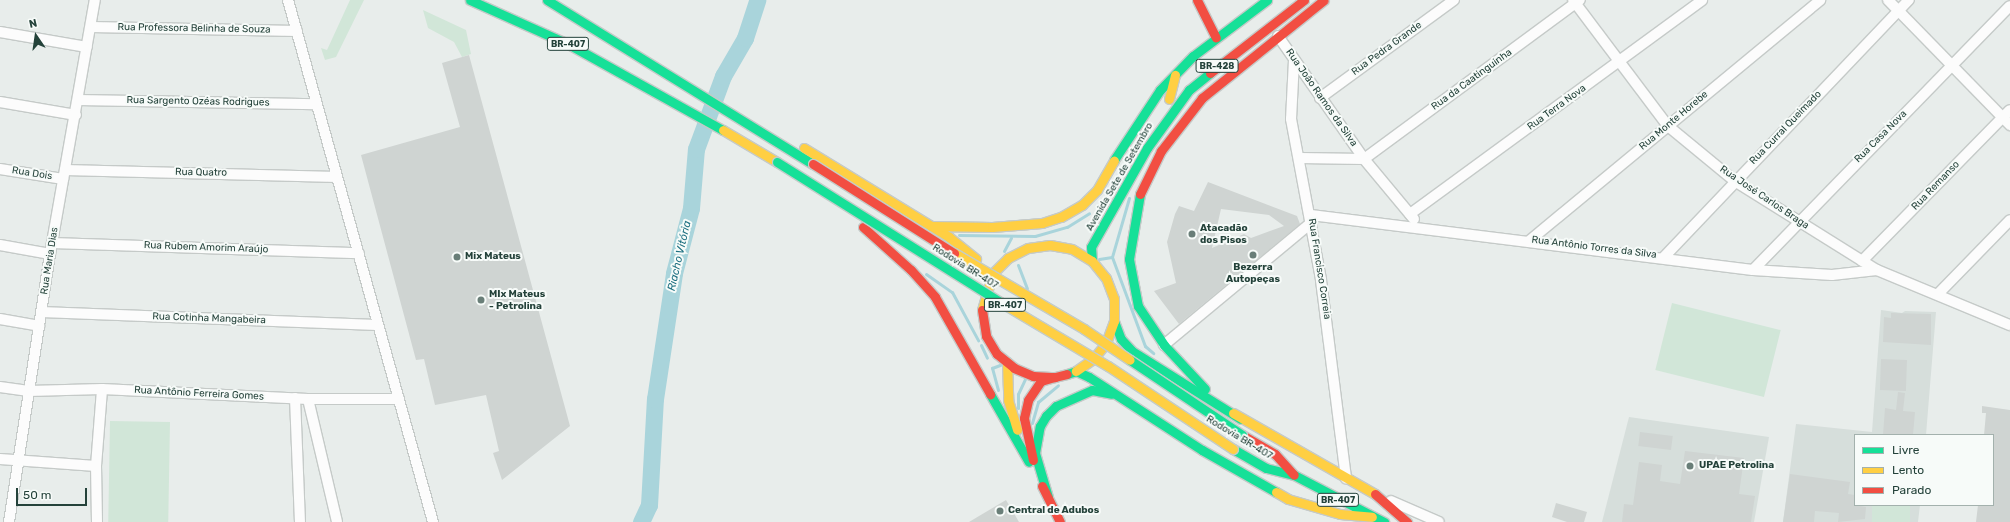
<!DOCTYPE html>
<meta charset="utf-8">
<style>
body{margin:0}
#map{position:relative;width:2010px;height:522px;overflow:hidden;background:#e8edeb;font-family:Rubik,sans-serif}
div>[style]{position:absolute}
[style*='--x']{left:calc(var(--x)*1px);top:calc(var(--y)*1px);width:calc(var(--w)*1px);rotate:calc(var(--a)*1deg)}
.built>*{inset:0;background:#d6dedb}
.green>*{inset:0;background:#d1e6d8;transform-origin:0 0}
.stream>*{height:3px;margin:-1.5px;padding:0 1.5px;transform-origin:1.5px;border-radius:1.5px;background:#a9d4db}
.river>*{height:17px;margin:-8.5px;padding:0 8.5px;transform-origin:8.5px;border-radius:8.5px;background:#a9d4db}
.building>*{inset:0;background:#cfd4d2;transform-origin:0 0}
.roads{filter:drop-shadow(1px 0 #c5cac8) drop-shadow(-1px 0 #c5cac8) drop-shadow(0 1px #c5cac8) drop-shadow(0 -1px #c5cac8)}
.street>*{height:10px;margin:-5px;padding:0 5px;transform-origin:5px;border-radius:5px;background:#fcfcfc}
.fast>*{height:9px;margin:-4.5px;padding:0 4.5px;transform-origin:4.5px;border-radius:4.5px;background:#16e098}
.slow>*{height:9px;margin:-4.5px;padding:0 4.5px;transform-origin:4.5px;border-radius:4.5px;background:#ffcf43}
.jam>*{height:9px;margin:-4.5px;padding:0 4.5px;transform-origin:4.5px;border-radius:4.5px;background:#f24e42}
.bridges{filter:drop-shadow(1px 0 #c3ccc9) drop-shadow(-1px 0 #c3ccc9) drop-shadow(0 1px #c3ccc9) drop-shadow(0 -1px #c3ccc9)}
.fast-bridge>*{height:9px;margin:-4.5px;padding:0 4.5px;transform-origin:4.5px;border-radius:4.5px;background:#16e098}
.slow-bridge>*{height:9px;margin:-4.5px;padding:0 4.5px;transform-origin:4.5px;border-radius:4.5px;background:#ffcf43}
.jam-bridge>*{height:9px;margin:-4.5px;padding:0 4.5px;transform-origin:4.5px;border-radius:4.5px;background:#f24e42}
.dots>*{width:11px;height:11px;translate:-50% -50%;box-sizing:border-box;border:2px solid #f7fbf9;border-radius:50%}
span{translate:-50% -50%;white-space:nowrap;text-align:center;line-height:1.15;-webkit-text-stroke:4px #f7fbf9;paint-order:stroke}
.shield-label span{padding:1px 3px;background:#f7fbf9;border:1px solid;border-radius:3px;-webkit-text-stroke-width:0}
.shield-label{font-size:9px;color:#24423a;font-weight:700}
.street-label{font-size:10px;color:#24423a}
.poi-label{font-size:10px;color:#24423a;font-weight:700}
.left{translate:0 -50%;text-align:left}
.water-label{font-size:11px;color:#1c6f80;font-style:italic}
.legend{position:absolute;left:1854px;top:434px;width:140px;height:72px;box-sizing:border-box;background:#f7fbf9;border:1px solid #a3b1ad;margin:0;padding:5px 7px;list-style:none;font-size:12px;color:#24423a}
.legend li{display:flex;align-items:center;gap:8px;height:20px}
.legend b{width:20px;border:1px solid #a3b1ad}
.north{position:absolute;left:16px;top:16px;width:40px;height:40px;-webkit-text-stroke:3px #f7fbf9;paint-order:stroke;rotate:347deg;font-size:11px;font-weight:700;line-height:16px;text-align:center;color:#24423a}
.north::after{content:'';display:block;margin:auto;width:14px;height:18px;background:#24423a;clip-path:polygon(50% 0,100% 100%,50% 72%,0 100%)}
.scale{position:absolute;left:16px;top:488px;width:71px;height:18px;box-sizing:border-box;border:2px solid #24423a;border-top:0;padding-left:5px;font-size:12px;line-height:14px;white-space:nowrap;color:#24423a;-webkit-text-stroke:3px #f7fbf9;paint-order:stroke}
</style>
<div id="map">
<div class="built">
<div style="clip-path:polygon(1881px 310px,1902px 313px,1905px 311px,1936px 312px,1926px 435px,1855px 435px,1855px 505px,1920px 505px,1918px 522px,1783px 522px,1796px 424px,1872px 432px)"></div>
<div style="clip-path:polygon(1629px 417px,1769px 437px,1754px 522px,1602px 522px)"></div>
</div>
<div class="green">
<div style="clip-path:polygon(350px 0,364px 0,336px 57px,325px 60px,321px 48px,327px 50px)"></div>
<div style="clip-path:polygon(423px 10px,466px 30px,471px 54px,462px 57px,454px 42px,428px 28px)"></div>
<div style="left:1672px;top:303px;width:112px;height:69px;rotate:14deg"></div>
<div style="left:110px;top:421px;width:60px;height:101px;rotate:1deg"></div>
<div style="left:1872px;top:505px;width:38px;height:17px"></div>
</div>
<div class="stream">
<div style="--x:1129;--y:198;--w:61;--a:106.1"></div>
<div style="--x:1112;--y:257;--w:95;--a:69.7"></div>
<div style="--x:1145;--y:346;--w:11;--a:41"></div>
<div style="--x:959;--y:235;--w:76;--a:0.8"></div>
<div style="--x:1035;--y:236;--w:33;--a:-16"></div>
<div style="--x:1067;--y:227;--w:26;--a:-32"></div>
<div style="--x:1004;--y:251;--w:15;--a:-62"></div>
<div style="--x:1099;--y:259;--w:13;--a:-9"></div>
<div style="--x:1018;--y:265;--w:25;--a:69"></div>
<div style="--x:926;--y:274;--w:32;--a:35"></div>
<div style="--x:952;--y:292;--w:55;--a:61.6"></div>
<div style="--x:981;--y:345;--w:14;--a:65"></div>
<div style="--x:998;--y:390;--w:23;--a:-105"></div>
<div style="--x:992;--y:368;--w:9;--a:-21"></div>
<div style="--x:1018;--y:408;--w:14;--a:-90"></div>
<div style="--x:1018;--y:394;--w:17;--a:-65"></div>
<div style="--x:1032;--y:423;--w:22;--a:-74"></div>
<div style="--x:1038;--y:402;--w:26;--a:-40"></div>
</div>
<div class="river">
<div style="--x:641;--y:522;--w:19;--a:-65"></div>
<div style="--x:649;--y:505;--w:106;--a:-86.8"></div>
<div style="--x:655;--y:399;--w:127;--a:-81.4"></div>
<div style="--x:674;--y:273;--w:67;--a:-75.3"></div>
<div style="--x:691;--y:208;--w:59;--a:-85.2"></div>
<div style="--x:696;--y:149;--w:78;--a:-69.7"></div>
<div style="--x:723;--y:76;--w:44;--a:-59.9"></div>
<div style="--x:745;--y:38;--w:40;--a:-72"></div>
</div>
<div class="building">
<div style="clip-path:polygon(469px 55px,570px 426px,502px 480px,493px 453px,499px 451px,486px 395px,435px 405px,424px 359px,416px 360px,361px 155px,460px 127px,442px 63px)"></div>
<div style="clip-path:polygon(evenodd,1208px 182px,1297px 216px,1300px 224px,1179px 324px,1154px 291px,1176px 283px,1167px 242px,1175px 214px,1179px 206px,1194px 211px,1208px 182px,1221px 209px,1269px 215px,1284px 226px,1251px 238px,1244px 234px,1212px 248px,1221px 209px)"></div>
<div style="clip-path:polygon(1891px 313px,1931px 314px,1931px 345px,1883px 342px,1884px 317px,1891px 318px)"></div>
<div style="left:1881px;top:359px;width:26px;height:31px;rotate:2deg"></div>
<div style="clip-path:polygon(1898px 392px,1905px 393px,1903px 411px,1915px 412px,1913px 435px,1883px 435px,1885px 408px,1896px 410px)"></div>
<div style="clip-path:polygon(1982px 406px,2010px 410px,2010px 522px,1976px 522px,1978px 505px,1993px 505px,1993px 435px,1984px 435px,1986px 413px,1982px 413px)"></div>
<div style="left:1640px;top:432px;width:33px;height:14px;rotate:7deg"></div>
<div style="clip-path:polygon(1685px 451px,1744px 458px,1739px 494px,1755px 496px,1751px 522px,1622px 522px,1624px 504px,1633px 505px,1639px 462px,1662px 465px,1660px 481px,1680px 484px)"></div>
<div style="clip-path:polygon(1790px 474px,1850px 482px,1848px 494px,1855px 495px,1855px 505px,1866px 507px,1865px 519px,1838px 522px,1839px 513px,1815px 511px,1814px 522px,1783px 522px)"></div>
<div style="clip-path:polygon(1006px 500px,1019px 522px,969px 522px)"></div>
<div style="clip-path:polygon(1556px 503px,1587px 512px,1584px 522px,1567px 522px,1552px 517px)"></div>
</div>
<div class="roads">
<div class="street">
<div style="--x:288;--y:0;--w:542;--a:74.48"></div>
<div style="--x:1573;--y:0;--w:158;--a:53"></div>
<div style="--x:1668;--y:126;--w:88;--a:39.5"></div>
<div style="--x:1736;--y:182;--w:166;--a:32"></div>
<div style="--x:1877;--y:270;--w:144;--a:22.5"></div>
<div style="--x:1888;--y:0;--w:175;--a:45.7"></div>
<div style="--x:91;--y:27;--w:206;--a:1.1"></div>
<div style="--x:0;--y:32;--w:88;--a:9.8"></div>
<div style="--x:1278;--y:36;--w:150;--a:55"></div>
<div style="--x:1364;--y:159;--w:78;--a:50.2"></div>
<div style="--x:1294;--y:60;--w:59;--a:92.9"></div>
<div style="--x:1291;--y:119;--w:164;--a:79.4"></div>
<div style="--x:1321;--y:280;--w:200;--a:82.8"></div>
<div style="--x:1320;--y:98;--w:166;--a:-36.2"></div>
<div style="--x:78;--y:100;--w:239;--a:1"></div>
<div style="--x:0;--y:102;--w:77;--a:9.7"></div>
<div style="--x:1300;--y:158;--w:64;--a:0.9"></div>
<div style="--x:1364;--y:159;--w:268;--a:-36.4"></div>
<div style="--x:0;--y:169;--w:64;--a:9"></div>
<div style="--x:65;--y:170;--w:272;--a:1.5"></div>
<div style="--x:1410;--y:214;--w:362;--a:-36.2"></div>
<div style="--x:1311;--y:215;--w:445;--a:7.1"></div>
<div style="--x:1753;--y:270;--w:79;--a:3.6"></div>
<div style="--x:1832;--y:275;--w:45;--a:-6.3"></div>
<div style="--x:1529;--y:241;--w:378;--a:-39.6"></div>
<div style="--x:52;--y:243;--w:307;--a:1.9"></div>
<div style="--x:0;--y:245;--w:51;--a:10.2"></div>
<div style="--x:1664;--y:257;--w:355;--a:-46.4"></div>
<div style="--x:1862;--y:261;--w:211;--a:-45.6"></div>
<div style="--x:1753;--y:270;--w:368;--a:-45.8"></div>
<div style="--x:1938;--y:294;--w:103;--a:-45.8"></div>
<div style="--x:41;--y:312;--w:336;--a:2.2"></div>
<div style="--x:0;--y:319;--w:40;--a:10"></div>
<div style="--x:1164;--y:345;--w:192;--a:-39.7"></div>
<div style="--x:0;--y:387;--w:29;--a:8"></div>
<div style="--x:29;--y:391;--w:73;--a:-1.6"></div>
<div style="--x:102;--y:389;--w:206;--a:2.8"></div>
<div style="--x:308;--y:399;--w:91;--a:0"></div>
<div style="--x:295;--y:398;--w:124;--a:87.7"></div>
<div style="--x:308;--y:399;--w:126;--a:76.7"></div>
<div style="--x:0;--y:459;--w:96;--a:4.2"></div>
<div style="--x:1391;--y:501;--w:52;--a:23.6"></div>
<div style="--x:9;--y:522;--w:271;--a:-81.3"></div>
<div style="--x:50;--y:254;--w:258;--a:-80"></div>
<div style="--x:97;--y:522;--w:56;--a:-91"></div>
<div style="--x:96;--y:466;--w:77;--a:-85.5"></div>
</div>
<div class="fast">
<div style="--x:470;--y:0;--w:110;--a:24.2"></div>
<div style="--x:570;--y:45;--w:175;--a:29.1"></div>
<div style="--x:547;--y:0;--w:312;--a:31.7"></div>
<div style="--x:1114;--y:160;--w:84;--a:-56.7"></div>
<div style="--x:1160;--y:90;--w:47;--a:-45.9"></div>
<div style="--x:1193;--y:56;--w:93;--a:-37.1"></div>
<div style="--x:1140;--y:194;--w:66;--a:99.6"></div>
<div style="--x:1129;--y:259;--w:48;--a:79.2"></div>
<div style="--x:1138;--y:306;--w:47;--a:56.3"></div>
<div style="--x:1164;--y:345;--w:60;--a:47"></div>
<div style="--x:1092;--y:261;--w:14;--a:-94"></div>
<div style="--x:1091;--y:247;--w:114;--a:-60.5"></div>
<div style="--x:1147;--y:148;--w:72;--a:-54.1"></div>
<div style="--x:1189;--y:90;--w:27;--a:-39"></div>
<div style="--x:1114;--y:321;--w:19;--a:69"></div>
<div style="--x:1121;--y:339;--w:16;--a:47"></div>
<div style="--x:1132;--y:351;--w:128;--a:32"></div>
<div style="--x:1067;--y:374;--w:9;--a:-18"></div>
<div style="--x:1076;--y:371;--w:14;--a:25"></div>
<div style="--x:1089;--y:377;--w:135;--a:32.9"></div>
<div style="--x:1202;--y:450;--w:85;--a:29.6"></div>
<div style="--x:990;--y:394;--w:78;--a:60.2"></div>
<div style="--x:1233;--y:449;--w:38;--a:30"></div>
<div style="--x:1266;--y:468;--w:29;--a:14"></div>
<div style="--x:1294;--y:475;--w:102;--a:27.6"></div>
<div style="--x:1048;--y:497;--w:46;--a:-106.5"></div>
<div style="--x:1035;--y:453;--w:27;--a:-80"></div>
<div style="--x:1040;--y:426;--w:12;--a:-59"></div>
<div style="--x:1046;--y:416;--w:14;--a:-45"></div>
<div style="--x:1056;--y:406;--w:39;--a:-24"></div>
<div style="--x:1092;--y:390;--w:20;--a:11"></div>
</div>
<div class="slow">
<div style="--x:1169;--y:99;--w:25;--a:-76"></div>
<div style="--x:723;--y:130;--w:63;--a:30.7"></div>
<div style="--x:804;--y:148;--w:170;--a:31.5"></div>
<div style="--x:949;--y:237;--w:35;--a:39"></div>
<div style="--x:931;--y:226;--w:61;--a:0.9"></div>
<div style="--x:992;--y:227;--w:50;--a:-4.6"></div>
<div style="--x:1042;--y:223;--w:20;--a:-18"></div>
<div style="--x:1061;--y:217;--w:24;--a:-30"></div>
<div style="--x:1082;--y:205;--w:21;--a:-45"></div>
<div style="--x:1097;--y:190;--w:34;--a:-60"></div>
<div style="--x:982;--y:310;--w:37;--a:-74"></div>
<div style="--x:992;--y:274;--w:23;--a:-45"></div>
<div style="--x:1008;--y:258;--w:22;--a:-27"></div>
<div style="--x:1028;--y:248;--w:22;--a:-8"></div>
<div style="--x:1050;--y:245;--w:22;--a:10"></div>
<div style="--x:1072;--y:249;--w:23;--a:31"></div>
<div style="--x:1092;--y:261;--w:22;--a:51"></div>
<div style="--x:1106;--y:278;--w:22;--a:69"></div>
<div style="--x:1114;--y:299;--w:22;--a:90"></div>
<div style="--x:1114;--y:321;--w:23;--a:110"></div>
<div style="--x:1106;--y:343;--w:21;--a:129"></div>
<div style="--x:1093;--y:359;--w:21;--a:145"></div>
<div style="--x:1007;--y:362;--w:38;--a:88"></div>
<div style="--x:1008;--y:400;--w:31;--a:73"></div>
<div style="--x:1233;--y:413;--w:163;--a:29.7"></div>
<div style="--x:1276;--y:492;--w:14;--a:30"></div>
<div style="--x:1288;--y:499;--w:54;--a:16.1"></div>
<div style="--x:1340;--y:514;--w:32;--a:5"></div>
</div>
<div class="jam">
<div style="--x:1197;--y:0;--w:42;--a:63.4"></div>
<div style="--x:1210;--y:73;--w:119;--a:-37.8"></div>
<div style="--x:1140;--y:194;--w:48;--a:-64"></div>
<div style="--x:1161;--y:151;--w:67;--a:-52.3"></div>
<div style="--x:1202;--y:98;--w:156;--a:-38.8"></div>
<div style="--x:863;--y:227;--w:64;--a:41.9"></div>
<div style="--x:911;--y:270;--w:36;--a:48"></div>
<div style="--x:935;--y:297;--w:112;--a:60.4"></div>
<div style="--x:982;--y:310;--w:26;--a:81"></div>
<div style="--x:986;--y:336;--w:21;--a:59"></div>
<div style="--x:997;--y:354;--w:22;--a:39"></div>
<div style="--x:1014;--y:368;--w:21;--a:23"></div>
<div style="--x:1033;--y:376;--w:22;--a:3"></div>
<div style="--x:1055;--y:377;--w:12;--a:-14"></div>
<div style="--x:1242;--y:435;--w:38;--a:30"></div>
<div style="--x:1275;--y:454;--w:28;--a:48"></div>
<div style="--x:1033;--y:460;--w:43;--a:-102.1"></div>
<div style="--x:1024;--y:418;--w:18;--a:-77"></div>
<div style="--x:1028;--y:400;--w:23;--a:-56"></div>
<div style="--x:1041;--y:381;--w:14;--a:-17"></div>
<div style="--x:1042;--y:486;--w:40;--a:63.4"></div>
<div style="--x:1375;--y:494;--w:43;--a:41.2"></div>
</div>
</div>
<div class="bridges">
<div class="fast-bridge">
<div style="--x:777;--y:162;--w:263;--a:32.1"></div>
<div style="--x:1130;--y:360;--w:135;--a:33.8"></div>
</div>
<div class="slow-bridge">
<div style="--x:954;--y:253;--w:151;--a:30.3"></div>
<div style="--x:1084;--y:329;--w:55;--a:34"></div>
<div style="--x:1000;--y:302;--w:126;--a:30.7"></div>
<div style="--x:1108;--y:366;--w:150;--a:33.6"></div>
</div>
<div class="jam-bridge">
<div style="--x:813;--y:164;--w:167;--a:32.3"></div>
</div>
</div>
<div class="dots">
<div style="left:1192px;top:234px;background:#697e78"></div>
<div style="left:1253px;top:255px;background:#697e78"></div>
<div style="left:457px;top:257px;background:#697e78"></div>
<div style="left:481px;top:300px;background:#697e78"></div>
<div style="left:1690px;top:466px;background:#697e78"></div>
<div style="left:1000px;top:511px;background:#697e78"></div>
</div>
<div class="shield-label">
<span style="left:568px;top:44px">BR-407</span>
<span style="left:1217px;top:66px">BR-428</span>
<span style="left:1005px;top:305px">BR-407</span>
<span style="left:1338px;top:500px">BR-407</span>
</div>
<div class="street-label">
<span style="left:194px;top:29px;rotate:1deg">Rua Professora Belinha de Souza</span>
<span style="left:1387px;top:49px;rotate:-36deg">Rua Pedra Grande</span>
<span style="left:1472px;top:80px;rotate:-36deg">Rua da Caatinguinha</span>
<span style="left:1321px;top:98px;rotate:55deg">Rua João Ramos da Silva</span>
<span style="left:198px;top:102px;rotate:1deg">Rua Sargento Ozéas Rodrigues</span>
<span style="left:1557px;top:108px;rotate:-36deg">Rua Terra Nova</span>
<span style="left:1674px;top:121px;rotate:-40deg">Rua Monte Horebe</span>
<span style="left:1786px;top:128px;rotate:-46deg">Rua Curral Queimado</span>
<span style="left:1881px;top:137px;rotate:-45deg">Rua Casa Nova</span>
<span style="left:201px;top:173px;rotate:1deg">Rua Quatro</span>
<span style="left:32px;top:174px;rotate:9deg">Rua Dois</span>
<span style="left:1120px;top:177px;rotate:-60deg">Avenida Sete de Setembro</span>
<span style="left:1936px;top:186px;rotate:-46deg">Rua Remanso</span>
<span style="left:1764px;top:198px;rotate:34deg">Rua José Carlos Braga</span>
<span style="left:206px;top:248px;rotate:2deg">Rua Rubem Amorim Araújo</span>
<span style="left:1594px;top:248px;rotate:7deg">Rua Antônio Torres da Silva</span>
<span style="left:50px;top:261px;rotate:-81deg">Rua Maria Dias</span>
<span style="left:965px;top:267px;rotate:32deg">Rodovia BR-407</span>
<span style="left:1319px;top:269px;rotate:81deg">Rua Francisco Correia</span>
<span style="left:209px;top:319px;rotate:2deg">Rua Cotinha Mangabeira</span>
<span style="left:199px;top:394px;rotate:3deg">Rua Antônio Ferreira Gomes</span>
<span style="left:1239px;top:438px;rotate:31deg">Rodovia BR-407</span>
</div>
<div class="poi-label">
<span class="left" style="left:1200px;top:234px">Atacadão<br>dos Pisos</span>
<span class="left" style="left:465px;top:257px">Mix Mateus</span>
<span style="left:1253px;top:273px">Bezerra<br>Autopeças</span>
<span class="left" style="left:489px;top:300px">MIx Mateus<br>- Petrolina</span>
<span class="left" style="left:1699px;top:466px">UPAE Petrolina</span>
<span class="left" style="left:1008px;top:511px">Central de Adubos</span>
</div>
<div class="water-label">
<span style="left:680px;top:256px;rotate:-77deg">Riacho Vitória</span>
</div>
<ul class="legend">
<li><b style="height:5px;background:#16e098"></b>Livre</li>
<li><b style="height:5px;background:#ffcf43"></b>Lento</li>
<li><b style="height:5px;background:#f24e42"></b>Parado</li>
</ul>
<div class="north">N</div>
<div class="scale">50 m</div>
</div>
